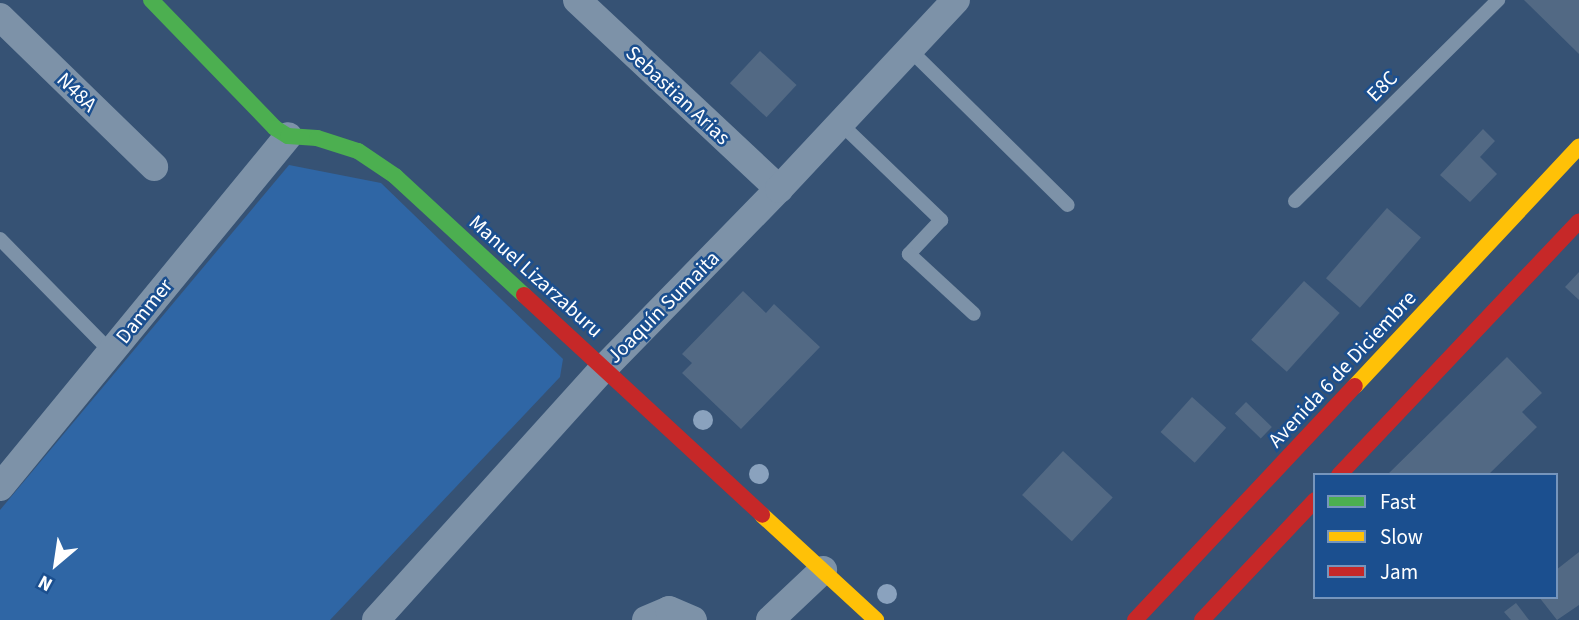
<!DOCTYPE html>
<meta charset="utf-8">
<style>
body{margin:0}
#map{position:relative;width:1579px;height:620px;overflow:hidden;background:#365274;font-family:"Source Sans 3",sans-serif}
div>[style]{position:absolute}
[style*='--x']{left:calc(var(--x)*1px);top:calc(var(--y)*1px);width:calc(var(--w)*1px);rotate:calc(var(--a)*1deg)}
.green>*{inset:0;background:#2f66a5}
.building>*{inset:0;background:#526984;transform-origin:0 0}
.lane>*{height:14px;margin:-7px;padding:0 7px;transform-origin:7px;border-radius:7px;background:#7d92a8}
.street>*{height:28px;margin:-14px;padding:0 14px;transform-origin:14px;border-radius:14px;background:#7d92a8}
.fast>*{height:16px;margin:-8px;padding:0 8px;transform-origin:8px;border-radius:8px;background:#4caf50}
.slow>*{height:16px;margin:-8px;padding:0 8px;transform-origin:8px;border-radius:8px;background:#ffc107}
.jam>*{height:16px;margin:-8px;padding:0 8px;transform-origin:8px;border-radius:8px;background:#c62828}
.trees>*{width:20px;height:20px;margin:-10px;border-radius:50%;background:#8aa2be}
span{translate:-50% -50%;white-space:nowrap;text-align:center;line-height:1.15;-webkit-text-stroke:5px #1b4f8f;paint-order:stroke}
.street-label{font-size:21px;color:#fff}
.legend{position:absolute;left:1313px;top:473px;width:245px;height:126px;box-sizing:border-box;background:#1b4f8f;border:2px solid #7695bc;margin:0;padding:9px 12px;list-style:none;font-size:21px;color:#fff}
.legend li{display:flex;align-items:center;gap:14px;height:35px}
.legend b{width:35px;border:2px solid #7695bc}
.north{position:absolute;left:21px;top:529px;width:70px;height:70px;-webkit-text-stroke:5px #1b4f8f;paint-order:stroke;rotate:209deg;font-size:19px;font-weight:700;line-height:28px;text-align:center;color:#fff}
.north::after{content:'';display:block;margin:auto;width:24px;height:32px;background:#fff;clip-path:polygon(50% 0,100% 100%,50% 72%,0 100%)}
</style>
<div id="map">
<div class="green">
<div style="clip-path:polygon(289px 165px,381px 183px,563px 359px,560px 377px,330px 620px,0 620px,0 510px)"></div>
</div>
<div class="building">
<div style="clip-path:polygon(1524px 0,1579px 0,1579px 54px)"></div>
<div style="left:760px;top:51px;width:50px;height:44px;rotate:43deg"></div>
<div style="clip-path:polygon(1483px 129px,1495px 141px,1480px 157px,1497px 174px,1470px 202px,1440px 175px)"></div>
<div style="left:1387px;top:208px;width:45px;height:93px;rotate:41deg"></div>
<div style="clip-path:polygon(1579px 272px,1579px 300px,1565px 287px)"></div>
<div style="left:1304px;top:281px;width:48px;height:79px;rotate:42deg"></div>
<div style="clip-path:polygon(743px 291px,766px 313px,774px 304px,820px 347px,741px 429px,682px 373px,692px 363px,682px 354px)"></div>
<div style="clip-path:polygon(1507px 357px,1542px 393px,1522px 412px,1537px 427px,1488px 475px,1387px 475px)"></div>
<div style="left:1192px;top:397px;width:46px;height:47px;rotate:42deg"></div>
<div style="left:1246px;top:402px;width:36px;height:16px;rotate:44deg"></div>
<div style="left:1063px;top:451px;width:68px;height:60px;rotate:43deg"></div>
<div style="clip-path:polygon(1579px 552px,1579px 605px,1557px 620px,1539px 597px,1556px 597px,1556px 570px)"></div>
<div style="clip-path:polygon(1516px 603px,1529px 620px,1511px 620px,1504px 612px)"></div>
</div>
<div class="lane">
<div style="--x:910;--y:50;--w:221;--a:44.5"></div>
<div style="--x:841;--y:124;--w:139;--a:43.8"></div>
<div style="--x:941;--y:220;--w:47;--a:133.3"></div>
<div style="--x:909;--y:254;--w:88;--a:42.7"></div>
<div style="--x:1295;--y:201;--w:286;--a:-44.7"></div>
<div style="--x:0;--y:239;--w:158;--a:45.5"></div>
</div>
<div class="street">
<div style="--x:577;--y:0;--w:277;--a:43.1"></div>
<div style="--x:0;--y:17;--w:215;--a:44.2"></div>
<div style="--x:0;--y:487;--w:454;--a:-50.6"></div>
<div style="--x:376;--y:620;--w:341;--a:-47.9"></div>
<div style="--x:605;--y:367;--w:249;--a:-45.7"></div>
<div style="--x:779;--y:189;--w:259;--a:-46.9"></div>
<div style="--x:646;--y:620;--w:25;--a:-23"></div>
<div style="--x:669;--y:610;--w:26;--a:23"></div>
<div style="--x:770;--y:620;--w:73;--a:-43.3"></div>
</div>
<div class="fast">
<div style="--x:151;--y:0;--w:178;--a:45.9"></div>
<div style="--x:275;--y:128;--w:15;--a:32"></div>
<div style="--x:288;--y:136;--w:29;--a:4"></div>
<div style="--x:317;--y:138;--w:43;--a:17.6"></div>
<div style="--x:358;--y:151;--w:45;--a:34"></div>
<div style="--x:395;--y:176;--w:176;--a:42.7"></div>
</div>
<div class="slow">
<div style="--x:1355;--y:386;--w:328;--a:-46.9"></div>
<div style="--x:762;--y:515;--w:155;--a:42.6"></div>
</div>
<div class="jam">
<div style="--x:524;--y:295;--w:324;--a:42.7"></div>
<div style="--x:1339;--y:475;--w:349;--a:-46.6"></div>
<div style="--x:1135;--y:620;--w:321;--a:-46.8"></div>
<div style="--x:1202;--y:620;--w:165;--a:-46.7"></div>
</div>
<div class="trees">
<div style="left:703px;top:420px"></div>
<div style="left:759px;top:474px"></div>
<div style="left:887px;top:594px"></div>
</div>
<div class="street-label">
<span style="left:1382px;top:86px;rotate:-45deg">E8C</span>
<span style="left:77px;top:92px;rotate:44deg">N48A</span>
<span style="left:678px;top:95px;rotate:43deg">Sebastian Arias</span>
<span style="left:536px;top:276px;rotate:42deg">Manuel Lizarzaburu</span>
<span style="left:663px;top:307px;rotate:-45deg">Joaquín Sumaita</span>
<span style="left:144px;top:311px;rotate:-51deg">Dammer</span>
<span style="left:1342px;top:369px;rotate:-47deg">Avenida 6 de Diciembre</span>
</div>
<ul class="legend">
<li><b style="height:9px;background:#4caf50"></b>Fast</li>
<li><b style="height:9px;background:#ffc107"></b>Slow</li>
<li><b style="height:9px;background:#c62828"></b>Jam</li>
</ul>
<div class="north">N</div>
</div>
